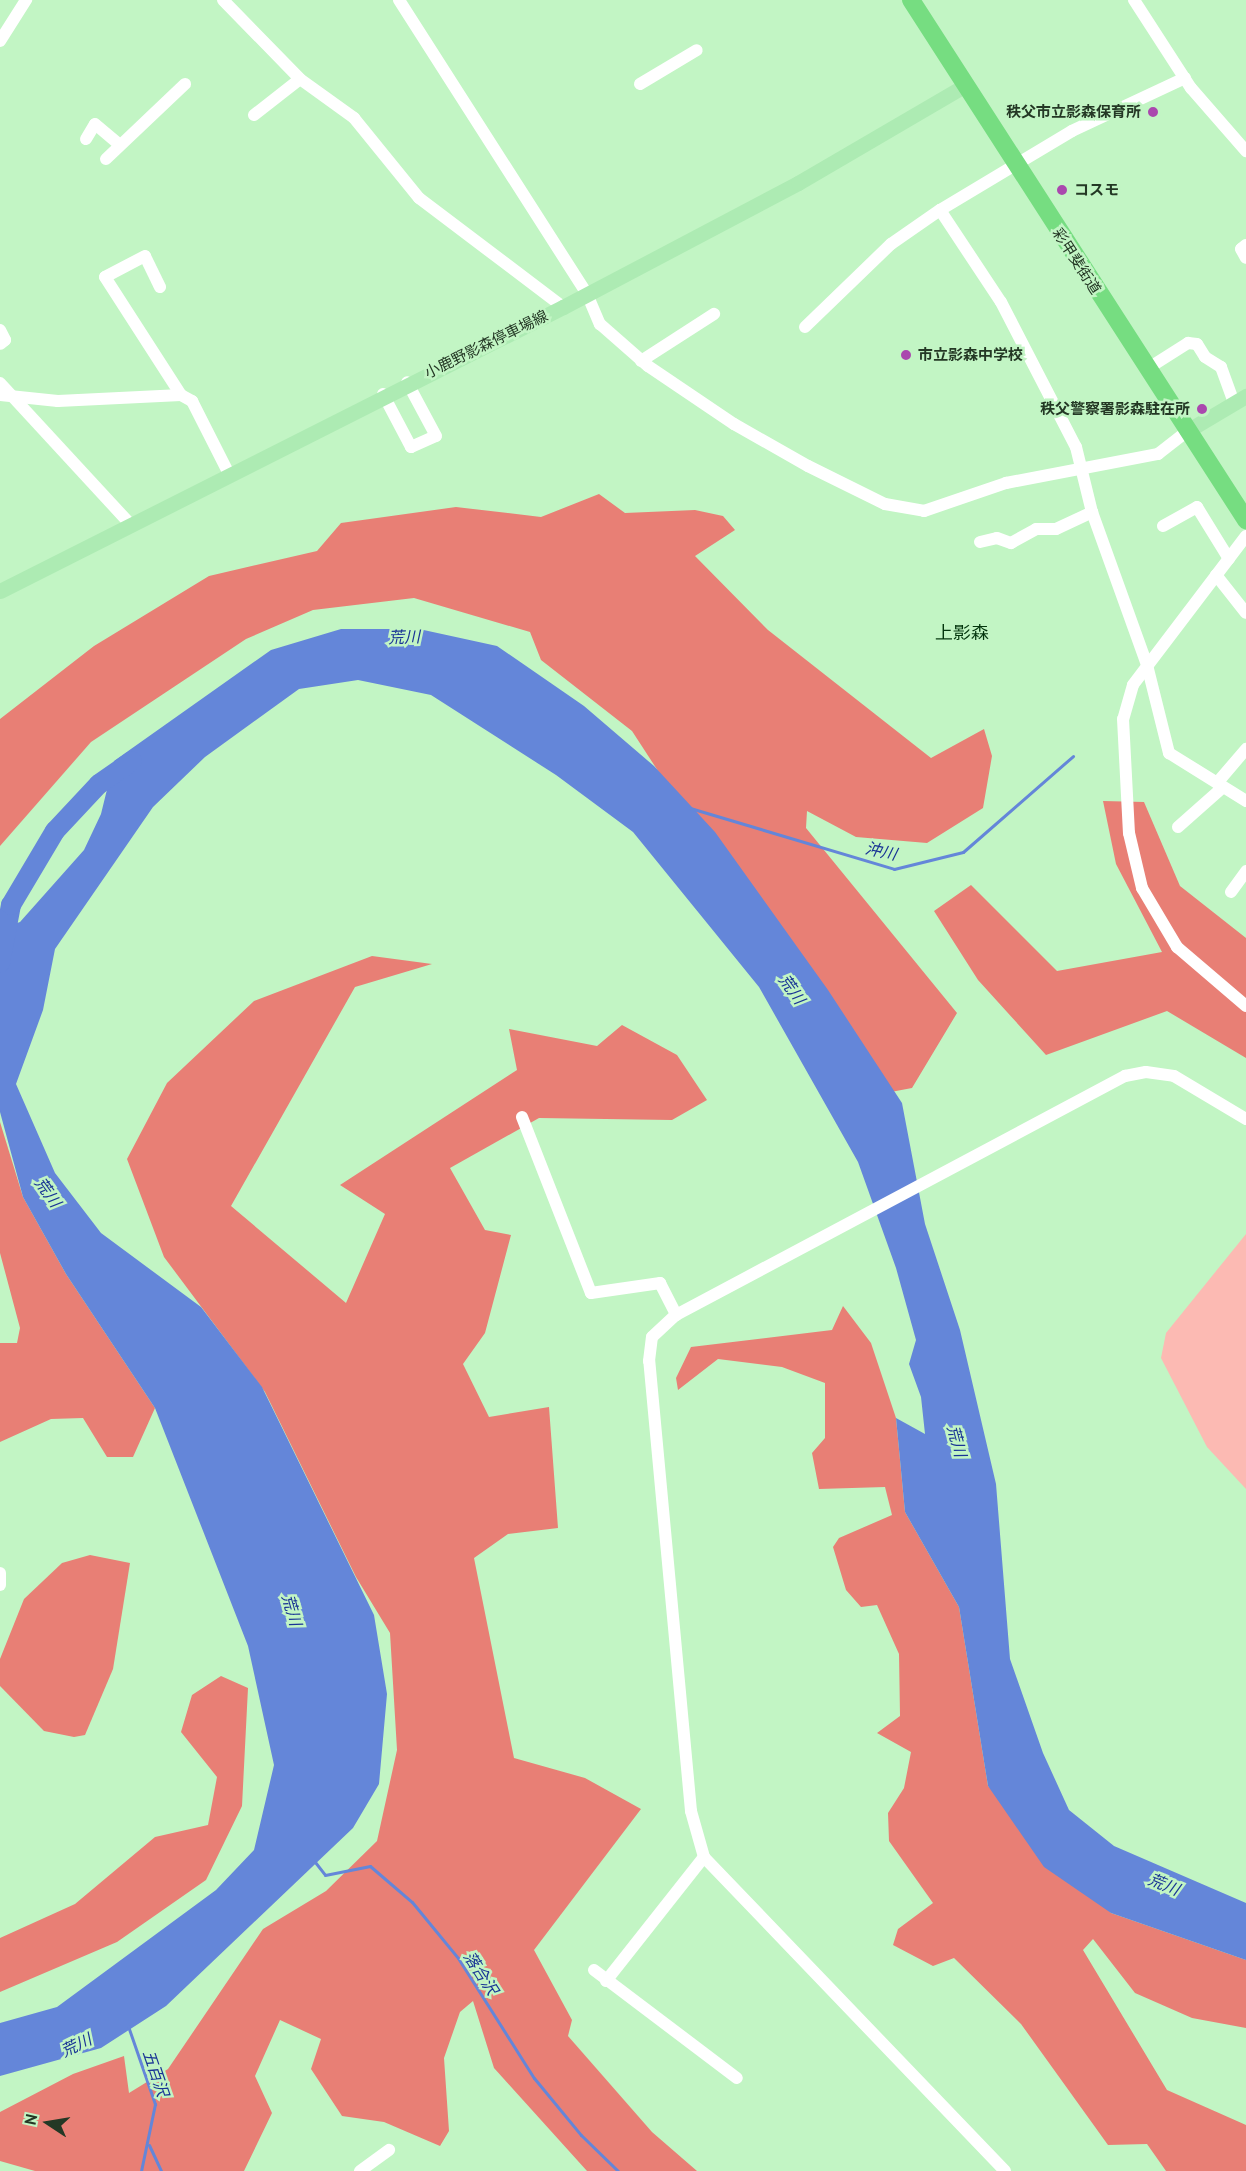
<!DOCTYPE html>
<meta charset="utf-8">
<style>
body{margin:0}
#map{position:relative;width:1246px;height:2171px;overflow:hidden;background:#c2f5c4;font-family:"PT Sans","Noto Sans JP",sans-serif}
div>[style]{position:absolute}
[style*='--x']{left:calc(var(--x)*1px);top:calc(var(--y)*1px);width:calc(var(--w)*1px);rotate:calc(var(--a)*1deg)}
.green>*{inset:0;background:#fcbab3}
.forest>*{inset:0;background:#e87f75}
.water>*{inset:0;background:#6486d9}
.stream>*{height:3px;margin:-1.5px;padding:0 1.5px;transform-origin:1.5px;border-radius:1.5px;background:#6486d9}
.river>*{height:20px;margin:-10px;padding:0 10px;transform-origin:10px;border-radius:10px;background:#6486d9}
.minor>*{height:12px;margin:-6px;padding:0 6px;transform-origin:6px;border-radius:6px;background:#fff}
.major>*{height:15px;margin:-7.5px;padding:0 7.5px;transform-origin:7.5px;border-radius:7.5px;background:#adebb3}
.highway>*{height:18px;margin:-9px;padding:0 9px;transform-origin:9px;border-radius:9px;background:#76dd81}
.dots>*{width:16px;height:16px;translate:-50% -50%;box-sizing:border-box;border:3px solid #c2f5c4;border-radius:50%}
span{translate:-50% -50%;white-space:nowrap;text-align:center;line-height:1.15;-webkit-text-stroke:5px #c2f5c4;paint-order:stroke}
.poi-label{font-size:15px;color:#243825;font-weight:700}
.right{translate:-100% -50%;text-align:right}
.left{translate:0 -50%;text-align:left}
.street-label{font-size:15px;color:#243825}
.water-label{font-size:16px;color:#193495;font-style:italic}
.quarter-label{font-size:18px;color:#03350d}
.north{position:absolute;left:18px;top:2093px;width:60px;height:60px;-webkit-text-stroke:4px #c2f5c4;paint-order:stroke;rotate:282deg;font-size:16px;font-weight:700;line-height:24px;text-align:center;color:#243825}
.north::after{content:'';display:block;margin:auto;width:21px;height:27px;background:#243825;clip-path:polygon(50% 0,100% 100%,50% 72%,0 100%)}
</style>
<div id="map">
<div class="green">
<div style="clip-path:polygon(1246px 1234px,1246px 1489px,1207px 1447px,1161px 1358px,1166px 1333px)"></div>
</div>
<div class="forest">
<div style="clip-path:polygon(599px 494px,625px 513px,695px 510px,723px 516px,735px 530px,695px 556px,768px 630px,931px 758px,984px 729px,992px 756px,983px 808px,927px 843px,856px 837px,807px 811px,806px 828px,957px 1013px,912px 1088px,880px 1094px,746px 906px,632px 731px,541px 660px,530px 632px,414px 598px,313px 610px,246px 639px,91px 742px,0 846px,0 719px,94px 646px,209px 576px,317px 551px,341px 523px,456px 507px,541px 517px)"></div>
<div style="clip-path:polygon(1103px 801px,1144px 802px,1180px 886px,1246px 938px,1246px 1058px,1167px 1011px,1046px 1055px,978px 980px,934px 911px,971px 885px,1057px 971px,1162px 952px,1116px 864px)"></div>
<div style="clip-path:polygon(372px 956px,432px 964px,355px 987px,231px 1206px,346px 1303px,385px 1214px,340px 1185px,517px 1070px,509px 1029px,597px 1046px,622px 1025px,677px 1055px,707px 1100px,672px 1120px,539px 1118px,450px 1168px,485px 1230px,511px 1235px,485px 1333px,463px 1364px,489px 1417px,549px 1407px,558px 1528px,508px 1534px,474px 1558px,514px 1758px,585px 1778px,641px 1809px,534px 1950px,572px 2020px,568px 2036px,652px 2132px,697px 2171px,587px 2171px,494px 2068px,473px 2001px,460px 2012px,444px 2058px,449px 2131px,440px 2146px,384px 2122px,342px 2116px,311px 2069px,321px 2039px,280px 2020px,255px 2076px,272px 2113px,244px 2171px,35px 2171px,0 2161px,0 2112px,73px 2074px,124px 2056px,129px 2093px,168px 2069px,263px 1929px,326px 1891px,377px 1841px,397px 1750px,390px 1633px,356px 1577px,265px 1392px,164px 1257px,127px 1159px,167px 1083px,254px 1001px)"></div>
<div style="clip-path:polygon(0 1122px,23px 1197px,66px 1274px,155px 1408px,133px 1457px,107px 1457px,83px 1418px,51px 1419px,0 1442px,0 1343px,17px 1343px,20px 1328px,0 1253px)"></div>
<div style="clip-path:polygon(843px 1306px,871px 1343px,896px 1418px,905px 1512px,959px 1607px,988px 1786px,1111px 1913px,1246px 1960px,1246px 2028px,1192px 2018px,1135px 1993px,1093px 1939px,1083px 1950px,1167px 2090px,1246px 2125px,1246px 2171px,1166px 2171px,1147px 2144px,1108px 2145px,1021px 2024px,954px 1958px,933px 1966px,893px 1945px,898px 1929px,933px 1903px,889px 1841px,888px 1813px,904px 1788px,911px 1752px,877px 1733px,900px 1716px,899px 1654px,877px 1605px,861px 1607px,846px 1590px,833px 1547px,839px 1538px,892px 1515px,885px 1487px,819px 1489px,812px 1453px,825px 1438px,825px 1383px,782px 1367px,718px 1359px,678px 1390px,676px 1378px,691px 1347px,832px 1330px)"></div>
<div style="clip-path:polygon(90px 1555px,130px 1563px,113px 1669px,85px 1735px,74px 1737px,44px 1731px,0 1686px,0 1659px,24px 1599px,62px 1563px)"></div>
<div style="clip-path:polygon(221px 1676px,248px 1688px,242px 1806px,206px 1880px,117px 1942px,0 1992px,0 1938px,75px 1904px,155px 1837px,208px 1825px,217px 1777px,181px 1732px,192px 1695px)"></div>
</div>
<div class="water">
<div style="clip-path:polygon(341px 629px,419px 629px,497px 646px,584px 706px,654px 766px,715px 832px,828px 990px,902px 1103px,925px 1224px,960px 1330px,996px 1484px,1010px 1659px,1043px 1753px,1069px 1810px,1114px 1846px,1246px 1903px,1246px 1960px,1111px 1913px,1044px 1867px,988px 1786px,959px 1607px,905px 1512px,896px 1418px,925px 1434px,921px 1397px,909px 1364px,916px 1340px,896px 1268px,858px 1162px,759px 987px,633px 832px,556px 775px,431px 695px,358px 680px,299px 689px,205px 757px,153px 807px,55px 949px,43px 1010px,16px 1084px,55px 1173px,101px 1233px,201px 1307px,262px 1387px,374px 1615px,387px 1694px,379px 1784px,353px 1828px,166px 2006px,101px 2048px,0 2076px,0 2023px,57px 2007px,216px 1890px,254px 1850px,274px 1765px,248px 1646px,155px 1408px,66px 1274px,23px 1197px,0 1112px,0 929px,20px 922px,84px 850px,101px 814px,114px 761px,271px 650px)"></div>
</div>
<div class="stream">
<div style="--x:690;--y:808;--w:213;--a:16.6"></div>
<div style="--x:894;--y:869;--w:71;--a:-13.8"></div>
<div style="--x:963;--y:852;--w:146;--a:-41.1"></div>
<div style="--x:315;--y:1862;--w:16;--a:52"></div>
<div style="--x:325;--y:1875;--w:46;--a:-11.3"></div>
<div style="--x:370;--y:1866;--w:55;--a:40.6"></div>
<div style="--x:412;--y:1902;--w:72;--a:50.6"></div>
<div style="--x:458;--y:1958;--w:142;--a:57.7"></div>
<div style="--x:534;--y:2078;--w:74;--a:50.5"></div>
<div style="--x:581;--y:2135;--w:52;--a:44.2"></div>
<div style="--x:128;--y:2026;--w:83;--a:70.9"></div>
<div style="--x:155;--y:2104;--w:68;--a:101.8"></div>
<div style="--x:149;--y:2145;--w:29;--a:65"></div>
</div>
<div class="river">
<div style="--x:0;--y:963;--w:59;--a:-79.3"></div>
<div style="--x:11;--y:905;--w:86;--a:-59.3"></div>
<div style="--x:55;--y:831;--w:64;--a:-46.9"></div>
<div style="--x:99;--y:784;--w:40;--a:-34.9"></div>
</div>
<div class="minor">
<div style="--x:223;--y:0;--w:110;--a:45.7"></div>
<div style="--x:300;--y:79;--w:67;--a:35.8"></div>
<div style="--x:354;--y:118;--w:103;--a:50.9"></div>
<div style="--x:419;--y:198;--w:181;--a:37.1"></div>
<div style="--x:399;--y:0;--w:349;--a:57.4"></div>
<div style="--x:587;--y:294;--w:33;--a:67"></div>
<div style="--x:600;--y:324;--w:64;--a:41.2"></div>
<div style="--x:648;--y:366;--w:104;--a:34"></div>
<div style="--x:734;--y:424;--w:85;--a:29.6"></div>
<div style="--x:808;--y:466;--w:86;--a:26.3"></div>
<div style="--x:885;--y:504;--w:40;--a:10"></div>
<div style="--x:924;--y:511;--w:87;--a:-18.9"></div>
<div style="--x:1006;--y:483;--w:155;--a:-10.8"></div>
<div style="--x:1158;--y:454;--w:37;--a:-38"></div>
<div style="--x:1134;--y:0;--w:105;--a:57.1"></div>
<div style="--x:1191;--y:88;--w:84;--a:48.9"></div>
<div style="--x:0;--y:41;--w:49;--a:-57.6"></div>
<div style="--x:1185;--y:78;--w:125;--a:154.9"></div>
<div style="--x:1072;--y:131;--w:154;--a:149.1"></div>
<div style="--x:940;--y:210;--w:110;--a:56.5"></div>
<div style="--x:1001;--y:302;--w:163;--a:62.7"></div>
<div style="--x:1076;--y:447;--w:67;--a:76.2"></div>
<div style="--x:1092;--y:512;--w:163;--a:70.2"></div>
<div style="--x:1147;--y:665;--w:91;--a:76"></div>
<div style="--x:1169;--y:753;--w:91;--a:31.9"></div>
<div style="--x:640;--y:84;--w:66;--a:-30.8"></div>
<div style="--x:254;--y:115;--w:58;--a:-38"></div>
<div style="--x:86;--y:139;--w:17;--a:-59"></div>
<div style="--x:95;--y:124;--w:30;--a:40"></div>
<div style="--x:106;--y:159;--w:109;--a:-43.5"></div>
<div style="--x:1246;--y:245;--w:6;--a:141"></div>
<div style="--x:1241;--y:249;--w:10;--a:61"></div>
<div style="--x:160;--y:287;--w:34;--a:-116"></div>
<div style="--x:145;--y:256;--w:45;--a:152.3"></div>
<div style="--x:105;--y:277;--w:140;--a:57.2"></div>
<div style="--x:805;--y:327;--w:120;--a:-44"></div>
<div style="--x:891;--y:244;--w:60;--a:-34.8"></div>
<div style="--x:0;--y:330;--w:11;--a:63"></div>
<div style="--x:5;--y:340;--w:6;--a:141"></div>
<div style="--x:641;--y:361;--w:87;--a:-32.8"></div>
<div style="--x:1147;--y:369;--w:49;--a:-32.4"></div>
<div style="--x:1188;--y:343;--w:9;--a:6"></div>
<div style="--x:1197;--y:344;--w:15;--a:58"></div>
<div style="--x:1205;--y:357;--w:19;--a:32"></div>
<div style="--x:1221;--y:367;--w:38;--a:70"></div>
<div style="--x:0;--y:383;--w:190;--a:47.3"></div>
<div style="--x:383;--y:394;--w:60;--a:62.2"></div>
<div style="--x:411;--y:447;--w:27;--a:-24"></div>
<div style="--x:436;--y:436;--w:61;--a:-118.2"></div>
<div style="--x:0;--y:395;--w:58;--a:5.9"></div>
<div style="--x:58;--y:401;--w:123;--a:-2.8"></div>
<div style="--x:181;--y:395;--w:13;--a:29"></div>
<div style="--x:192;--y:401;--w:80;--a:63.1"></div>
<div style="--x:1163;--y:526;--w:39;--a:-29"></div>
<div style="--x:1197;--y:507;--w:61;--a:58.4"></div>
<div style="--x:1246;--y:536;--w:187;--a:127.2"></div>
<div style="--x:1133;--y:685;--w:35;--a:106"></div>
<div style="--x:1123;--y:719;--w:114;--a:87"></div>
<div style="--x:1129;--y:833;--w:57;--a:76.7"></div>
<div style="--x:1142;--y:888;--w:69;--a:59.3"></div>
<div style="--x:1177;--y:947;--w:91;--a:40.5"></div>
<div style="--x:980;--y:542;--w:17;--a:-13"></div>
<div style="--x:997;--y:538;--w:15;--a:20"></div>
<div style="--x:1011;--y:543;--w:29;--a:-29"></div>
<div style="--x:1036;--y:529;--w:20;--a:0"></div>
<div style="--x:1056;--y:529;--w:40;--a:-25"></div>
<div style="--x:1216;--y:575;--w:48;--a:51.7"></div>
<div style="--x:1217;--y:783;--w:45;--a:-49.5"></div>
<div style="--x:1178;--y:827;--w:60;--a:-41.6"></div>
<div style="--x:1231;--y:892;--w:26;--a:-54"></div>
<div style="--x:522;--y:1117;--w:189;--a:68.6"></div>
<div style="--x:591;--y:1293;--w:70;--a:-8.2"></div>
<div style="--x:660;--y:1283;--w:36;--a:63"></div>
<div style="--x:0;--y:1573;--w:12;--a:90"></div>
<div style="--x:594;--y:1970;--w:179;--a:37.1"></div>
<div style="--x:606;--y:1981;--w:158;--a:-51.7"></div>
<div style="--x:360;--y:2171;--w:36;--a:-36"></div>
<div style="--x:1005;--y:2171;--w:435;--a:-133.8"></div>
<div style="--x:704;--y:1857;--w:48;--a:-105.8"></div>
<div style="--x:691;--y:1811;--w:452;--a:-95.3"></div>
<div style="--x:649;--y:1361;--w:24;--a:-83"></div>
<div style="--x:652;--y:1337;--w:33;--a:-43"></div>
<div style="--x:676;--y:1315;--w:509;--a:-28.03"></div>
<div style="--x:1125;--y:1076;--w:21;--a:-11"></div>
<div style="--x:1146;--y:1072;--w:28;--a:8"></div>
<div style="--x:1174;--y:1076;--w:84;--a:30.8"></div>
</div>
<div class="major">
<div style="--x:1187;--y:431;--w:69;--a:-30.7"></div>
<div style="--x:0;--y:591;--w:631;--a:-26.77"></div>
<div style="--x:563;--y:307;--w:266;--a:-27.8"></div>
<div style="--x:798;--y:183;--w:194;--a:-30.3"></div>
</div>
<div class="highway">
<div style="--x:911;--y:0;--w:619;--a:57.21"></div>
</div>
<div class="dots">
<div style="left:1153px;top:112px;background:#aa48ae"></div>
<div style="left:1062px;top:190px;background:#aa48ae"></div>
<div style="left:906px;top:355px;background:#aa48ae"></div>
<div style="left:1202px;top:409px;background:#aa48ae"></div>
</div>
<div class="poi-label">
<span class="right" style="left:1141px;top:112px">秩父市立影森保育所</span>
<span class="left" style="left:1074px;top:190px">コスモ</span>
<span class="left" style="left:918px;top:355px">市立影森中学校</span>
<span class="right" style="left:1190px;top:409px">秩父警察署影森駐在所</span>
</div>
<div class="street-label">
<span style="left:1077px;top:261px;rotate:57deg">彩甲斐街道</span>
<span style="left:486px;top:344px;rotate:-26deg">小鹿野影森停車場線</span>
</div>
<div class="water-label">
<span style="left:404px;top:637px;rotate:-2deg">荒川</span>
<span style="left:881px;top:851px;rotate:12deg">沖川</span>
<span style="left:792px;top:989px;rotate:54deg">荒川</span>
<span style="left:48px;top:1192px;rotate:54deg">荒川</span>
<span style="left:957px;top:1441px;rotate:75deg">荒川</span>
<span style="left:292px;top:1610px;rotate:74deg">荒川</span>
<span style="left:1164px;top:1884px;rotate:22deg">荒川</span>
<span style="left:481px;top:1973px;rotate:57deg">落合沢</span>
<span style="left:76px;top:2045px;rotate:-26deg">荒川</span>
<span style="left:156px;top:2073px;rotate:71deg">五百沢</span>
</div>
<div class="quarter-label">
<span style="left:962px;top:633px">上影森</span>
</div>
<div class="north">N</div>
</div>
